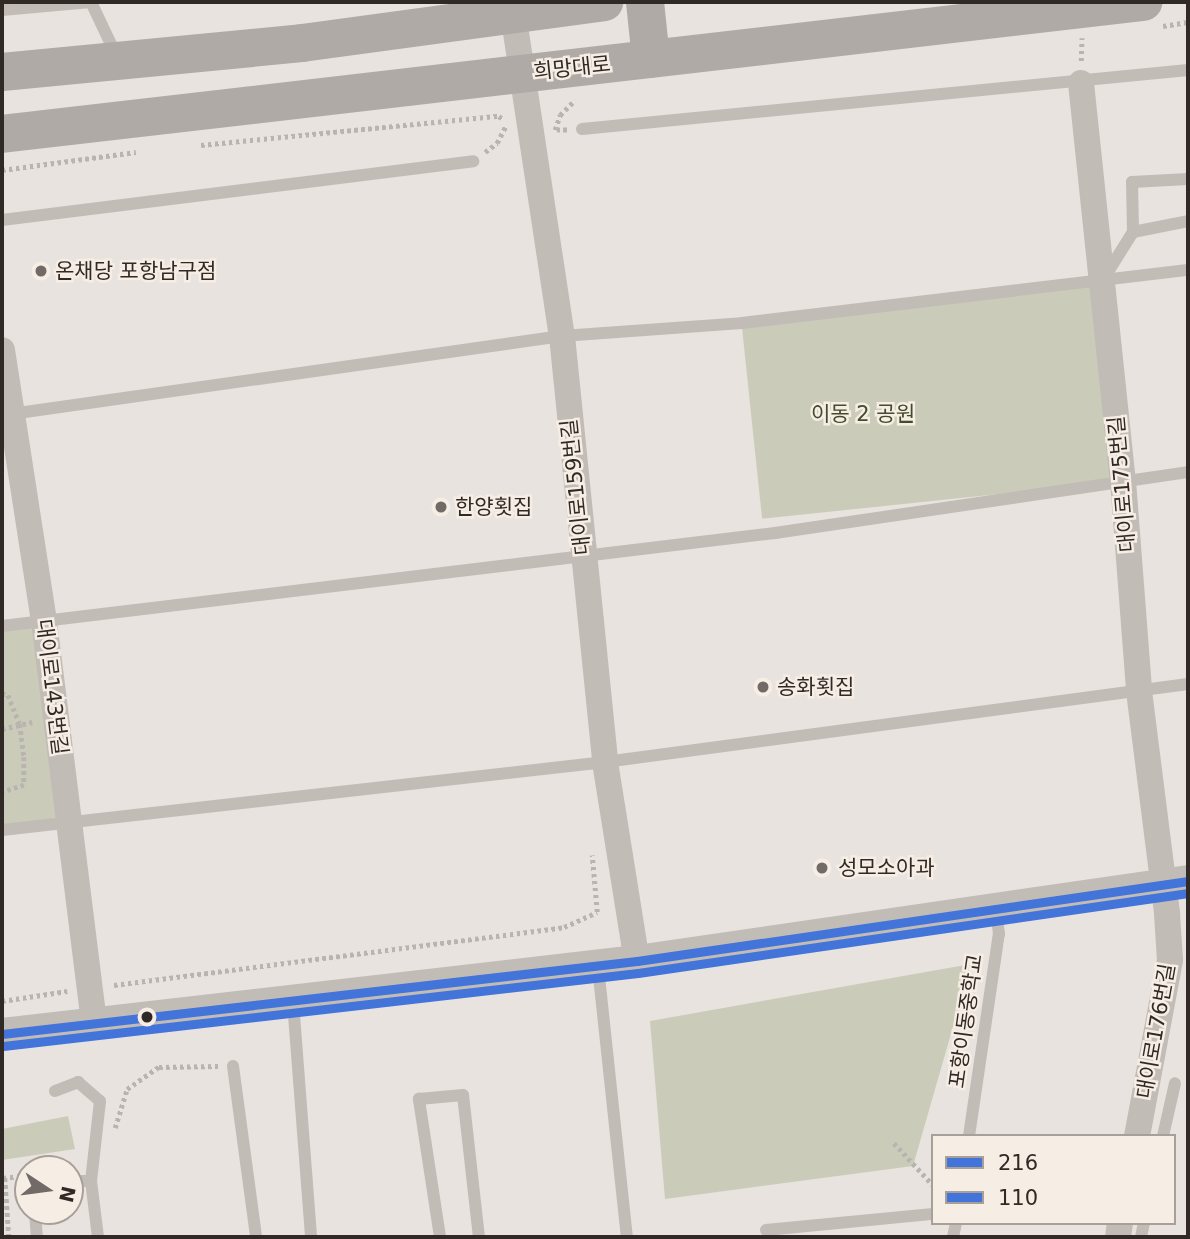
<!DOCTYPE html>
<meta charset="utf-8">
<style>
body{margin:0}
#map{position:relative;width:1190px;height:1239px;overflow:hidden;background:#e8e3de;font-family:"DejaVu Sans","Noto Sans KR",sans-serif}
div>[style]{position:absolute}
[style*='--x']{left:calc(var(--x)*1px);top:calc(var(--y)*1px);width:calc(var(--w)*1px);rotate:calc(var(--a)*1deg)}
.green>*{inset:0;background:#caccb9;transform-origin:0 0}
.path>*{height:4.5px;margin-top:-2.25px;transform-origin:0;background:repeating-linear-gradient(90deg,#bab4b0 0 3.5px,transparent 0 7px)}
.service>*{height:12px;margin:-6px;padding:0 6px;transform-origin:6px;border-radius:6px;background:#c2bcb7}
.minor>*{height:26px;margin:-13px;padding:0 13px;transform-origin:13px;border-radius:13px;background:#c2bcb7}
.tertiary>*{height:32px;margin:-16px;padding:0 16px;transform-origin:16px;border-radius:16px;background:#c2bcb7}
.primary>*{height:38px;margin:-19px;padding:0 19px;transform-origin:19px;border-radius:19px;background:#b0aaa7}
.bus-1>*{height:9px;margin:-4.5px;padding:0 4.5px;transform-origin:4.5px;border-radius:4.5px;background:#4374d9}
.bus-2>*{height:9px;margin:-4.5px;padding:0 4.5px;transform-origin:4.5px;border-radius:4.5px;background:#4374d9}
.dots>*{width:19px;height:19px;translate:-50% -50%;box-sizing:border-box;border:4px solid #f6ede4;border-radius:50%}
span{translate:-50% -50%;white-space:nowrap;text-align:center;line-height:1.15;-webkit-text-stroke:5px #f6ede4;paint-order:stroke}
.street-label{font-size:21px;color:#312926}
.poi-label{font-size:21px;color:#312926}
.left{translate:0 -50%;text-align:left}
.park-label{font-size:21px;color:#424c2d}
.frame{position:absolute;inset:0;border:4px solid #312926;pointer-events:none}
.legend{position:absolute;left:931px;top:1134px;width:245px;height:91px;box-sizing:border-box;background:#f6ede4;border:2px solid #a79f98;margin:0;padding:9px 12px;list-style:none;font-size:21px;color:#312926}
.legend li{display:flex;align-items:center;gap:14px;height:35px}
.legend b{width:35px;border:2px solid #a79f98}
.north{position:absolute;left:14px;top:1155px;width:70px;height:70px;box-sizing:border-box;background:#f6ede4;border:2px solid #a79f98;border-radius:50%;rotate:103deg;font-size:19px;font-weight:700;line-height:28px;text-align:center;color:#312926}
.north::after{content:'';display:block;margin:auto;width:24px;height:32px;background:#716a66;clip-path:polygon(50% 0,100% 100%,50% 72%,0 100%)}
</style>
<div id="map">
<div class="green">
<div style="left:1102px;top:280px;width:202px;height:363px;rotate:84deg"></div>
<div style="clip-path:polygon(44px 621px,70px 823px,2px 830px,2px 626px)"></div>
<div style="clip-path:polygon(971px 964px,913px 1166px,665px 1199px,650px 1021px)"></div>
<div style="clip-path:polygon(68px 1116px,75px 1149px,2px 1160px,2px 1129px)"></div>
</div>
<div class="path">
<div style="--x:1163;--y:26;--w:25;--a:-9"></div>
<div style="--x:1081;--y:61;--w:23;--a:-88"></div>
<div style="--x:567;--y:130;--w:12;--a:180"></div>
<div style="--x:555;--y:130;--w:16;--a:-72"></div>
<div style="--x:560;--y:115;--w:21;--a:-45"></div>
<div style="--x:201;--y:145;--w:299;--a:-5.6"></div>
<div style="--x:499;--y:116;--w:6;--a:39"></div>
<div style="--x:485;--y:152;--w:15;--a:-37"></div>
<div style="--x:497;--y:143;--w:18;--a:-63"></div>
<div style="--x:2;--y:170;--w:135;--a:-7.7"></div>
<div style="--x:2;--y:693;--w:6;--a:18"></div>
<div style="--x:8;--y:695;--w:31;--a:68"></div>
<div style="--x:20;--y:724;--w:33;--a:83"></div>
<div style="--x:24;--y:757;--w:28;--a:90"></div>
<div style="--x:24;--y:785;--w:23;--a:162"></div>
<div style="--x:2;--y:729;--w:31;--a:-13"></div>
<div style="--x:114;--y:985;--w:454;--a:-7.3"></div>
<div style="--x:564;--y:927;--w:36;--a:-24"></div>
<div style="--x:597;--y:912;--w:57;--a:-95"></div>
<div style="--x:2;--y:1001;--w:66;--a:-8.7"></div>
<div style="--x:115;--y:1128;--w:41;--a:-72.9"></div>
<div style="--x:127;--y:1089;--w:39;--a:-35"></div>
<div style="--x:159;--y:1067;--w:59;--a:-1"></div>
<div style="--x:894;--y:1143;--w:57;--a:47.1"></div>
<div style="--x:3;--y:1178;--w:25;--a:-7"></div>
<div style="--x:5;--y:1178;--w:59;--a:86.1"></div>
</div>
<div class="service">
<div style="--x:2;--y:10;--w:89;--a:-5.1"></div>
<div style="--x:91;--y:2;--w:61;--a:64.7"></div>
<div style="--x:582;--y:129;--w:609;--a:-5.56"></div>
<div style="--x:2;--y:220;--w:475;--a:-7.1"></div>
<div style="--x:1133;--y:232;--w:56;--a:-11.3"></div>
<div style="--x:1106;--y:275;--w:51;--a:-57.9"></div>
<div style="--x:1133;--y:232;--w:50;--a:-91.1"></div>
<div style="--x:1132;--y:182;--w:56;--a:-3.1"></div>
<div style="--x:11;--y:414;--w:556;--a:-8.06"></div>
<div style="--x:562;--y:336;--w:180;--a:-4.1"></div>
<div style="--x:742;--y:323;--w:449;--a:-6.8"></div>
<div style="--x:2;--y:626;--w:779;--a:-6.86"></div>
<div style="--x:775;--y:533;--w:417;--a:-8.4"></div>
<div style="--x:2;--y:830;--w:607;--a:-6.43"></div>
<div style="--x:605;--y:762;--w:588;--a:-7.62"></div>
<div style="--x:598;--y:967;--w:272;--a:83.9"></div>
<div style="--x:293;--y:1002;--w:236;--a:85.6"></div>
<div style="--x:233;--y:1066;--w:173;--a:82.3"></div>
<div style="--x:55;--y:1091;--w:25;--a:-21"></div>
<div style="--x:78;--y:1082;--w:29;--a:41"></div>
<div style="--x:100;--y:1101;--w:81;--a:96.4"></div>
<div style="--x:91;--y:1181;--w:56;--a:82.9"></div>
<div style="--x:969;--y:1136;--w:204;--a:-81.6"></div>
<div style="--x:999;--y:934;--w:23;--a:-97"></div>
<div style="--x:1163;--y:1136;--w:54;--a:-77.2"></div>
<div style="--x:70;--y:1181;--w:21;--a:0"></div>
<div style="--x:35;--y:1211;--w:26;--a:86"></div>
<div style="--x:766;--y:1230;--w:168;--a:-5.5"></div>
<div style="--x:440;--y:1237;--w:140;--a:-98.7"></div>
<div style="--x:419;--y:1099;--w:44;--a:-5.2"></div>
<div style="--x:463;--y:1095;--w:143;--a:83.6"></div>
<div style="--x:953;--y:1237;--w:14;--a:-78"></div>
<div style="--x:1141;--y:1237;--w:14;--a:-78"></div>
</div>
<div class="minor">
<div style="--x:513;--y:13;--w:327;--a:81.4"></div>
<div style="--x:562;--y:336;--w:428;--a:84.2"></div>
<div style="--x:605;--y:762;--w:202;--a:80.9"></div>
<div style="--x:1081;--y:83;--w:400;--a:84"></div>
<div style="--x:1123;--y:481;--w:211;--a:85.6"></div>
<div style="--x:1139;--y:691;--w:225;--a:82.8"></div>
<div style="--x:1167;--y:914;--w:46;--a:86.3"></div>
<div style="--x:1170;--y:960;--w:179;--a:100.6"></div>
<div style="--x:2;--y:350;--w:274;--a:81.2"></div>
<div style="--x:44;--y:621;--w:406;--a:82.9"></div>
<div style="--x:1118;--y:1237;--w:14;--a:-82"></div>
</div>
<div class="tertiary">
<div style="--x:2;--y:1034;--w:639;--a:-6.56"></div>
<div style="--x:637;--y:961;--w:557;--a:-8.26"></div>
</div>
<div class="primary">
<div style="--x:645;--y:2;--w:57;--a:84"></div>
<div style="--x:2;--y:72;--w:301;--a:-5.5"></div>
<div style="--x:302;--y:43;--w:305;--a:-7.7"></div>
<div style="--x:2;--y:134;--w:1149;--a:-6.6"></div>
</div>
<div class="bus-1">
<div style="--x:2;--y:1034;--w:639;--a:-6.56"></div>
<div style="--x:637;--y:961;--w:557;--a:-8.26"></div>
</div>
<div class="bus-2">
<div style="--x:3;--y:1046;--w:639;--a:-6.56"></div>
<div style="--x:638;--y:973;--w:556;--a:-8.28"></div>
</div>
<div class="dots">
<div style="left:41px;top:271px;background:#716a66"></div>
<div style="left:441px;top:507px;background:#716a66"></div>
<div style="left:763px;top:687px;background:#716a66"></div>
<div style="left:822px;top:868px;background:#716a66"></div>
<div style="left:147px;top:1017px;background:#312926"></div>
</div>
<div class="street-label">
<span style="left:572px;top:68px;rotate:-6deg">희망대로</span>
<span style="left:1122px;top:484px;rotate:-95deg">대이로175번길</span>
<span style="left:576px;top:487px;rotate:-96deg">대이로159번길</span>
<span style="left:52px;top:687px;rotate:83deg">대이로143번길</span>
<span style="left:966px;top:1021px;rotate:-82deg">포항이동중학교</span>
<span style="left:1156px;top:1031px;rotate:-80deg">대이로176번길</span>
</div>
<div class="poi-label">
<span class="left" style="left:55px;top:271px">온채당 포항남구점</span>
<span class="left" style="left:455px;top:507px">한양횟집</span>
<span class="left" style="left:777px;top:687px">송화횟집</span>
<span class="left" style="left:838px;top:868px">성모소아과</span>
</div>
<div class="park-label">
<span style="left:863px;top:414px">이동 2 공원</span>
</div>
<div class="frame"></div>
<ul class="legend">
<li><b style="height:9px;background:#4374d9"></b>216</li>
<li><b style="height:9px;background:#4374d9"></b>110</li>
</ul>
<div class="north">N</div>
</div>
